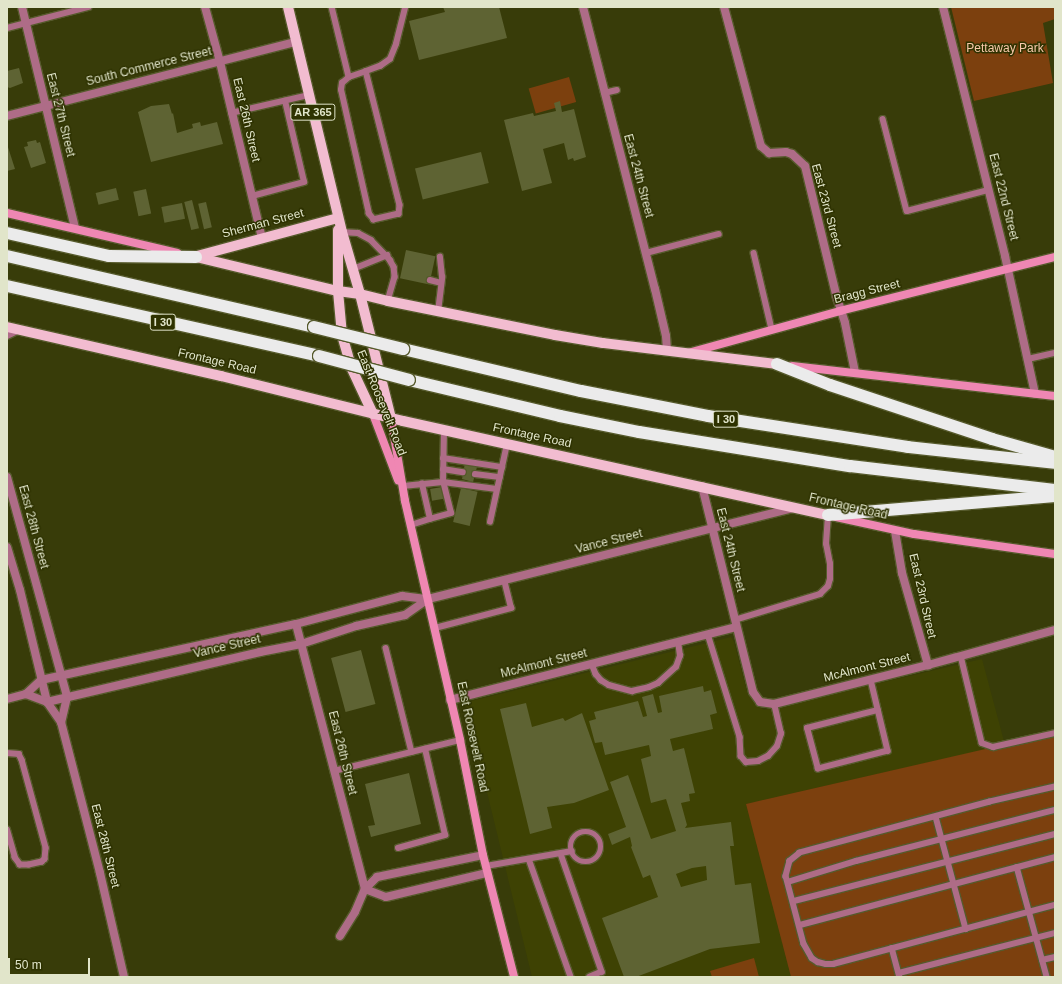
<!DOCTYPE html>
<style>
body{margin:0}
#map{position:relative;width:1062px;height:984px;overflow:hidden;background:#383c09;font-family:Arial,sans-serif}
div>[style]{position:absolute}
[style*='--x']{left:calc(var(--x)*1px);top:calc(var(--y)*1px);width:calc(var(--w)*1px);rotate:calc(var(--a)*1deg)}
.built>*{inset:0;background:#3e4203}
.green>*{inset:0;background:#7c400e;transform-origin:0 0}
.building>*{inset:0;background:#5e6333;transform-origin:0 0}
.roads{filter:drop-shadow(1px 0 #565a2c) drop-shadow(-1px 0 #565a2c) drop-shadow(0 1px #565a2c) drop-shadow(0 -1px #565a2c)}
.lane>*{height:5.5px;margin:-2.75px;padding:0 2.75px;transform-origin:2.75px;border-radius:2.75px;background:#ae6c87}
.lane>.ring{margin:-2.75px;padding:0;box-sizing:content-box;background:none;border:5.5px solid #ae6c87;border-radius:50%}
.street>*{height:8px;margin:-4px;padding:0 4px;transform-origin:4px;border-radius:4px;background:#ae6c87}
.secondary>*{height:8px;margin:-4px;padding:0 4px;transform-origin:4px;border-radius:4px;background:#ef87b3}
.primary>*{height:10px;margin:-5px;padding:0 5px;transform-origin:5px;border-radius:5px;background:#f2bcd0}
.highway>*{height:12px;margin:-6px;padding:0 6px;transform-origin:6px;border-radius:6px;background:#ebebeb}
.bridges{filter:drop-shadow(1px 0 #565a2c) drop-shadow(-1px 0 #565a2c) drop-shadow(0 1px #565a2c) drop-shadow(0 -1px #565a2c)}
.highway-bridge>*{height:12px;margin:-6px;padding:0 6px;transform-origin:6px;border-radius:6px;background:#ebebeb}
span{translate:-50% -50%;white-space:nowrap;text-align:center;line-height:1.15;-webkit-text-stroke:3px #2e3200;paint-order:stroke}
.shield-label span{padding:1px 3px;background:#2e3200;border:1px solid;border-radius:3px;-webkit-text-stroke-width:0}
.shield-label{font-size:11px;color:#e1e5ca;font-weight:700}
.park-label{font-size:12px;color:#f8c8aa}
.street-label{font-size:12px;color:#e1e5ca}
.frame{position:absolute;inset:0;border:8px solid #e1e5ca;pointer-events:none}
.scale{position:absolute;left:8px;top:958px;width:82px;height:18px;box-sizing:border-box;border:2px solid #e1e5ca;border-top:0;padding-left:5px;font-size:12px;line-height:14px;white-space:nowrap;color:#e1e5ca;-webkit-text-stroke:3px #2e3200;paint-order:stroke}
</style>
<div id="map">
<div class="built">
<div style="clip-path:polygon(731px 637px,734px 642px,748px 695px,755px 704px,764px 710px,982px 659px,1005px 745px,746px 804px,791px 977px,532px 977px,467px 710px,467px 702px)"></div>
</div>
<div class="green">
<div style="clip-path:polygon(951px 7px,1055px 7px,1055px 19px,1043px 23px,1053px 83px,974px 101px)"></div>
<div style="left:569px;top:77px;width:26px;height:42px;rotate:74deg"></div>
<div style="clip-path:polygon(1055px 733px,1055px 977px,791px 977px,746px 804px)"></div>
<div style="clip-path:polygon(754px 958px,759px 977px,712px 977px,710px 971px)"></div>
</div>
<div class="building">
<div style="clip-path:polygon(443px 7px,499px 7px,507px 38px,419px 60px,409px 21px,445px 12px)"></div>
<div style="clip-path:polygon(19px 68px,23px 83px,10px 88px,7px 87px,7px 71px)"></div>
<div style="clip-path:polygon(560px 101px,562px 112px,574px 109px,586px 157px,574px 161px,573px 158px,568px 160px,564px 143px,543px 149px,552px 183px,522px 191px,504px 120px,533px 113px,534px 116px,556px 111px,554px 103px)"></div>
<div style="clip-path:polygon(169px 104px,172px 114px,173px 113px,177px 133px,193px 128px,192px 124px,200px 122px,201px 126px,217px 122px,223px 144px,151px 162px,138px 112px,151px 106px)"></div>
<div style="clip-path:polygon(36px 140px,37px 143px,40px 142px,46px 163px,31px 168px,24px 147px,28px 146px,27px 142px)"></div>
<div style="clip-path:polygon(7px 144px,15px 169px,7px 171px)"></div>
<div style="left:481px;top:152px;width:32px;height:68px;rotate:76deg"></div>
<div style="left:116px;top:188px;width:12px;height:21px;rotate:76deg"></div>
<div style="left:146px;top:189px;width:25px;height:13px;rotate:78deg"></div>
<div style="left:192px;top:200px;width:29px;height:8px;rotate:76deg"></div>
<div style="left:206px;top:202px;width:26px;height:8px;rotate:77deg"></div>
<div style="left:182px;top:203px;width:16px;height:21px;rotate:79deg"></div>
<div style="left:406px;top:250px;width:30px;height:29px;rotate:12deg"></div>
<div style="clip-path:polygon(465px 463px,477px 467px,473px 482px,462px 479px)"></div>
<div style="left:442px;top:487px;width:12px;height:12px;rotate:81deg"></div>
<div style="left:461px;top:488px;width:17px;height:35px;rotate:13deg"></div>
<div style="left:361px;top:650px;width:56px;height:31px;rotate:75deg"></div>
<div style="clip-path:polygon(evenodd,703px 686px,704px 692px,711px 690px,717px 713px,710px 715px,713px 729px,670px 739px,673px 751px,684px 748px,695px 793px,689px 794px,690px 801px,681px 803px,687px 825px,685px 828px,731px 822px,734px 846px,730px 846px,735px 885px,751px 883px,760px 943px,710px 949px,636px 977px,624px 977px,602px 918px,658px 897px,650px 875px,643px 878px,631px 847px,632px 846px,630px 837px,612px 845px,608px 834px,626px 827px,610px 782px,628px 775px,651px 839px,676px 831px,666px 799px,651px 803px,641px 759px,651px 756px,649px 745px,605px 755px,602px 742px,595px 743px,589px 721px,596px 719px,594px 712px,638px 701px,643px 717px,647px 716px,642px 697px,653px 694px,658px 713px,662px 712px,659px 696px,703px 686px,706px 866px,707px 880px,681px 887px,676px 874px,692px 868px,706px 866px)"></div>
<div style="clip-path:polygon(526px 703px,532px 727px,563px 718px,565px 721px,582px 713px,609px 790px,574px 803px,547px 807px,552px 828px,530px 834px,500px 709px)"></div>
<div style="clip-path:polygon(409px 773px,421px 824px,371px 837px,368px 826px,375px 825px,365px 784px)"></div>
</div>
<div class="roads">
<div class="lane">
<div style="--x:332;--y:7;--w:72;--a:76.3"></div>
<div style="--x:7;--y:28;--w:84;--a:-14.5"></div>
<div style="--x:366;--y:71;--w:138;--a:75.8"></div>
<div style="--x:400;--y:205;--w:9;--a:96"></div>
<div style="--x:399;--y:214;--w:26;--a:167"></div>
<div style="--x:374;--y:220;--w:8;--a:-130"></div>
<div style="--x:369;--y:214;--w:127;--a:-102.7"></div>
<div style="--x:341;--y:90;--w:7;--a:-82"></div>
<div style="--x:342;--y:83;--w:9;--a:-41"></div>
<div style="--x:349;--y:77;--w:18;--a:-19"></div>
<div style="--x:366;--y:71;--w:15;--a:-20"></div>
<div style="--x:380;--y:66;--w:12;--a:-35"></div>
<div style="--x:390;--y:59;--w:16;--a:-68"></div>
<div style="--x:396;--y:44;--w:38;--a:-76"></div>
<div style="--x:604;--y:93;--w:13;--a:-13"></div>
<div style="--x:231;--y:113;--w:80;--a:-13"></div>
<div style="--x:883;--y:119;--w:95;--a:75.4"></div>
<div style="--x:907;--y:211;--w:84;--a:-14.5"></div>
<div style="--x:252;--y:196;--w:54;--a:-15.1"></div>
<div style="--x:304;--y:182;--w:83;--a:-103.2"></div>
<div style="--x:340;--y:232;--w:18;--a:3"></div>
<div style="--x:358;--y:233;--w:15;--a:28"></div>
<div style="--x:371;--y:240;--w:28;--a:46"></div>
<div style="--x:390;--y:260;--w:8;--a:60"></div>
<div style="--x:394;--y:267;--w:10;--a:84"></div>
<div style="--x:395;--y:277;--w:25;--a:106"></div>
<div style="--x:646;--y:253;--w:75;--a:-14.6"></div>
<div style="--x:754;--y:253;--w:78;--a:76.7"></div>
<div style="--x:353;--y:269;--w:37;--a:-22"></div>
<div style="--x:430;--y:280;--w:11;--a:15"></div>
<div style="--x:438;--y:312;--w:35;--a:-83"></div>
<div style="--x:442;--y:277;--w:20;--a:-96"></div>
<div style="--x:1028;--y:359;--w:28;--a:-13"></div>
<div style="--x:443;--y:458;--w:60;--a:8.7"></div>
<div style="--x:443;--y:469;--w:20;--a:9"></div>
<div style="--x:475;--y:474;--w:25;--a:7"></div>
<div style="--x:403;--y:486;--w:40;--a:-5.7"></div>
<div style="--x:443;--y:482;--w:52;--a:-88.9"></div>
<div style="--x:430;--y:519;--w:22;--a:-16"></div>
<div style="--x:451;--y:513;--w:32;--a:-104"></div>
<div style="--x:443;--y:482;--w:54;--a:7.4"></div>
<div style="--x:490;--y:522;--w:80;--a:-77.7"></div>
<div style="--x:411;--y:525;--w:20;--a:-18"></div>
<div style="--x:430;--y:519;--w:36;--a:-103"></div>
<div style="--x:735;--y:620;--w:89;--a:-17"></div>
<div style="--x:820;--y:594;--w:11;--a:-45"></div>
<div style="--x:828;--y:586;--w:7;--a:-74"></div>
<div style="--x:830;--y:579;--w:15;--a:-90"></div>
<div style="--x:830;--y:564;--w:20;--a:-101"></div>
<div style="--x:826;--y:544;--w:29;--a:-86"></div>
<div style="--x:435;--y:628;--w:79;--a:-14.7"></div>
<div style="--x:511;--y:608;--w:29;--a:-104"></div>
<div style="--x:708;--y:634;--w:108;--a:72.7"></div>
<div style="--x:740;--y:737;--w:19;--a:87"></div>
<div style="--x:741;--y:756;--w:8;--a:50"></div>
<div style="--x:746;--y:762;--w:12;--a:-5"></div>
<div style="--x:758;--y:761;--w:11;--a:-27"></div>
<div style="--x:768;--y:756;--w:13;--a:-48"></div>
<div style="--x:777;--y:746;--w:13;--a:-72"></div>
<div style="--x:781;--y:734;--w:31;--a:-103"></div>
<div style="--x:386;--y:648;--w:107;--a:76"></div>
<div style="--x:961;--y:656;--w:89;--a:76.4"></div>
<div style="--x:982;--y:743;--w:12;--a:20"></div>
<div style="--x:993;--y:747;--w:64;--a:-12.7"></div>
<div style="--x:592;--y:664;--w:11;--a:68"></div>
<div style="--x:596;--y:674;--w:8;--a:50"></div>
<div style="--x:601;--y:680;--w:9;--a:32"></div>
<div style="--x:609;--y:685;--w:24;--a:15"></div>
<div style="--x:632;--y:691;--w:17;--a:-13"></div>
<div style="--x:649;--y:687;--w:10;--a:-24"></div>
<div style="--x:658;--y:683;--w:24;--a:-42"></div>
<div style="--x:676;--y:667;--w:12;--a:-70"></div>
<div style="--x:680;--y:656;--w:14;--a:-98"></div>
<div style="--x:871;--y:680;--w:73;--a:76.5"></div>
<div style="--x:888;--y:751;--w:72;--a:165.6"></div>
<div style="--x:818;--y:769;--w:42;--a:-105"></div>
<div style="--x:807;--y:728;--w:73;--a:-14.2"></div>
<div style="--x:7;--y:753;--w:12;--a:5"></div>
<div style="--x:19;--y:754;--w:7;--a:63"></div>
<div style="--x:22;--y:760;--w:91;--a:74.7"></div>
<div style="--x:46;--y:848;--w:11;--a:95"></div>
<div style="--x:45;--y:859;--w:4;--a:135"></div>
<div style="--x:42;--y:862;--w:13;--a:167"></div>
<div style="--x:29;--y:865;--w:9;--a:180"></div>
<div style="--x:20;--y:865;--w:9;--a:-126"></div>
<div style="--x:15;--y:858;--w:29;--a:-106"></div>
<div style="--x:334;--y:771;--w:130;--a:-13.8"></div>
<div style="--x:1055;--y:787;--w:67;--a:167"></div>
<div style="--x:990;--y:802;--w:197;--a:165"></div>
<div style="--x:800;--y:853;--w:13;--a:141"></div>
<div style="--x:790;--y:861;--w:16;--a:105"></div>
<div style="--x:786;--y:876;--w:70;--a:75.2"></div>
<div style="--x:804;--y:944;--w:16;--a:60"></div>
<div style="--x:812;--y:958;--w:7;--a:34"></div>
<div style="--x:818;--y:962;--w:8;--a:14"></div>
<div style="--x:826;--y:964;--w:7;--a:0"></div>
<div style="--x:833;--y:964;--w:230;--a:-14.9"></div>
<div style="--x:936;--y:817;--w:116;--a:75"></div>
<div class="ring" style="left:571px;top:832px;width:24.5px;height:24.5px"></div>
<div style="--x:398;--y:848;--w:49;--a:-15.5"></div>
<div style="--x:445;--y:835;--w:88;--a:-103.1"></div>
<div style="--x:561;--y:854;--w:125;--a:70.8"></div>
<div style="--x:602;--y:972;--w:13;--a:157"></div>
<div style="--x:529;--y:859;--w:125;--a:70.4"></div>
<div style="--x:486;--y:866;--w:87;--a:-9.9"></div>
<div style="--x:1017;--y:867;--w:114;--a:74.7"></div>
<div style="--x:788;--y:882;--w:71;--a:-17.2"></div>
<div style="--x:856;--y:861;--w:205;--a:-14.4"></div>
<div style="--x:794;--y:901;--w:269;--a:-14.4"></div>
<div style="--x:800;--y:925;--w:264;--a:-14.9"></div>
<div style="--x:892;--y:948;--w:30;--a:75"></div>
<div style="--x:1042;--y:960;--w:13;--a:-13"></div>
<div style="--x:899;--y:973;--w:161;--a:-14.4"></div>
</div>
<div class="street">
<div style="--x:22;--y:7;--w:227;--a:76.5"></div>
<div style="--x:205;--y:7;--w:57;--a:74.7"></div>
<div style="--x:220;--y:62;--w:181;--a:76.6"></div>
<div style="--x:583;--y:7;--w:291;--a:75.7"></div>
<div style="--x:655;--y:289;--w:48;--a:76.8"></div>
<div style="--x:666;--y:336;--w:15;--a:86"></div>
<div style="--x:724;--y:7;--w:144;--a:75.1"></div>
<div style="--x:761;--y:146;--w:11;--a:41"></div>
<div style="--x:769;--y:153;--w:17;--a:-3"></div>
<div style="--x:786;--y:152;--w:6;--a:18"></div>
<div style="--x:792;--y:154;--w:18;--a:43"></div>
<div style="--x:805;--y:166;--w:136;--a:76.4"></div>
<div style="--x:837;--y:298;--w:26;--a:72"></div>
<div style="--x:845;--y:323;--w:50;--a:78.5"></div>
<div style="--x:943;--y:7;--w:257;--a:76"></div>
<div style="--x:1005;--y:256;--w:141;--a:77.7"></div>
<div style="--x:7;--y:116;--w:298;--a:-14.4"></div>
<div style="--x:7;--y:335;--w:13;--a:-27"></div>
<div style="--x:7;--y:477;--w:228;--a:74.7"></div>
<div style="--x:67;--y:697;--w:26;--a:103"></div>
<div style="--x:702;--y:486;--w:212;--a:76.1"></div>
<div style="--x:753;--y:692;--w:12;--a:55"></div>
<div style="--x:760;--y:702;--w:14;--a:8"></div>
<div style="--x:774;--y:704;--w:159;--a:-14.2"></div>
<div style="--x:928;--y:665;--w:132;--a:-15.4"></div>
<div style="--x:895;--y:531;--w:43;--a:80.5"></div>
<div style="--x:902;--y:573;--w:96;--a:74.2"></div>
<div style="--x:7;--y:547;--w:45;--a:73.2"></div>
<div style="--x:20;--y:590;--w:115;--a:76.4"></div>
<div style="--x:47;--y:702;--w:24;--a:55"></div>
<div style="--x:61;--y:722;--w:156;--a:75.5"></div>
<div style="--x:100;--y:873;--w:107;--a:77"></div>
<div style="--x:296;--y:624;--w:274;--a:75.4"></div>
<div style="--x:26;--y:694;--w:22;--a:21"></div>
<div style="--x:47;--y:702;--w:219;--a:-13.2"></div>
<div style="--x:260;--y:652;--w:42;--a:-11"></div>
<div style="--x:301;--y:644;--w:58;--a:-18.1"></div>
<div style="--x:356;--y:626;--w:50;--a:-12.7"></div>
<div style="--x:405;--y:615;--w:28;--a:-35"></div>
<div style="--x:7;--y:699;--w:20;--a:-15"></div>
<div style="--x:26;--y:694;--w:21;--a:-43"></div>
<div style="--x:41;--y:680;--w:261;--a:-12.4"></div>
<div style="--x:296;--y:624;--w:110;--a:-14.8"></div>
<div style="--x:402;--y:596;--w:26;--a:7"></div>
<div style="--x:428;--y:599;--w:377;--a:-14"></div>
<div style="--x:450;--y:700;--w:295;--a:-14.3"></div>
<div style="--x:365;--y:889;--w:22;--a:21"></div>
<div style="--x:386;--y:897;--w:104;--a:-13.4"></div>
<div style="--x:340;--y:936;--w:28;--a:-58"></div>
<div style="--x:355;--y:912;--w:25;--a:-67"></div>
<div style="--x:365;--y:889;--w:17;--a:-45"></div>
<div style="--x:377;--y:877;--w:108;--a:-11.7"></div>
</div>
<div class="secondary">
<div style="--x:7;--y:213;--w:175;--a:13.2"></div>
<div style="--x:688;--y:353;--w:158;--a:-15.4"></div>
<div style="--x:840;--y:311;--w:222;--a:-14.1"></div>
<div style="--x:792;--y:366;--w:265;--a:6.5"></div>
<div style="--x:373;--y:414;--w:71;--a:69.3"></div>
<div style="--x:391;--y:418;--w:84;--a:80.4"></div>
<div style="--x:405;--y:501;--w:245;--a:77"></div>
<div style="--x:460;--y:740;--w:117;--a:78.7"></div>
<div style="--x:483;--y:855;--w:126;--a:75.7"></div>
<div style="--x:836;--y:517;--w:80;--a:12.3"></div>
<div style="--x:914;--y:534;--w:142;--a:8.1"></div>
</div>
<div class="primary">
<div style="--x:288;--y:7;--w:231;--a:76.5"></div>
<div style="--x:342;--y:232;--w:65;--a:73.8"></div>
<div style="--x:360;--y:294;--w:128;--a:76"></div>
<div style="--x:338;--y:230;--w:61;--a:90"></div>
<div style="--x:338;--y:291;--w:44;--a:84.8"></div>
<div style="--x:342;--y:335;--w:33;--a:74"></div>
<div style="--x:351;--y:367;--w:52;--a:64.9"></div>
<div style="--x:197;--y:256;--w:146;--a:-15.1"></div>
<div style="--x:196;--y:257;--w:146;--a:13.5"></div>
<div style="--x:338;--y:291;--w:22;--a:8"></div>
<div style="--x:360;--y:294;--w:29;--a:14"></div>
<div style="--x:388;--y:301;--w:170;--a:11.5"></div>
<div style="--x:555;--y:335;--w:49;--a:9.5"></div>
<div style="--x:603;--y:343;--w:175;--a:6.9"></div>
<div style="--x:7;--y:327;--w:220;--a:12.9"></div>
<div style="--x:221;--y:376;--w:187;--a:13.9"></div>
<div style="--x:403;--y:421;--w:435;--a:12.5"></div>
</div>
<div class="highway">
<div style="--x:7;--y:233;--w:105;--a:12.7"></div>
<div style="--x:109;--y:256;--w:87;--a:0.7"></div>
<div style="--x:7;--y:256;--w:315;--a:13"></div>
<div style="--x:7;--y:286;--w:320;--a:12.6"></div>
<div style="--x:403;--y:349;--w:183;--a:13.3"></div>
<div style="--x:581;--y:391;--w:129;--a:11.1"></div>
<div style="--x:708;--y:416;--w:202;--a:8.8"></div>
<div style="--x:908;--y:447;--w:148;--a:6.2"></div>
<div style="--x:777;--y:364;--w:57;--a:21.6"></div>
<div style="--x:830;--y:385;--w:171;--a:18.4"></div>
<div style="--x:992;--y:439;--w:66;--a:15.9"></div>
<div style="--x:409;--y:380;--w:155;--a:13.4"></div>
<div style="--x:560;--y:416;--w:81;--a:11.4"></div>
<div style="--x:639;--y:432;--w:214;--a:9.2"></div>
<div style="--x:850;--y:466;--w:206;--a:6.7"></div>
<div style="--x:828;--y:515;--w:228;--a:-4.8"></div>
</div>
</div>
<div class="bridges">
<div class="highway-bridge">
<div style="--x:314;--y:327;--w:92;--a:13.9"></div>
<div style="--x:319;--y:356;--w:93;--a:14.9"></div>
</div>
</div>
<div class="shield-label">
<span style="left:313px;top:112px">AR 365</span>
<span style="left:163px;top:322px">I 30</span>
<span style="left:726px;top:419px">I 30</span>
</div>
<div class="park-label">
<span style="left:1005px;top:49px">Pettaway Park</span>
</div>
<div class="street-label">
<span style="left:149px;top:67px;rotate:-14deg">South Commerce Street</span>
<span style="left:60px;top:115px;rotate:76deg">East 27th Street</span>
<span style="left:246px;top:120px;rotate:77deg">East 26th Street</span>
<span style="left:638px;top:176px;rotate:75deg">East 24th Street</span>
<span style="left:1003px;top:197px;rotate:76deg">East 22nd Street</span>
<span style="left:826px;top:206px;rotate:75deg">East 23rd Street</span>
<span style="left:263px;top:224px;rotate:-15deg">Sherman Street</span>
<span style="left:867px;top:292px;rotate:-14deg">Bragg Street</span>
<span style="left:217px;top:362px;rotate:13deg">Frontage Road</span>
<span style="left:381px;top:403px;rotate:68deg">East Roosevelt Road</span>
<span style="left:532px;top:436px;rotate:12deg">Frontage Road</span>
<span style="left:848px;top:507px;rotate:13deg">Frontage Road</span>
<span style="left:33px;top:527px;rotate:75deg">East 28th Street</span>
<span style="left:609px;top:542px;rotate:-14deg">Vance Street</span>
<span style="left:730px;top:550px;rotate:76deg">East 24th Street</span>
<span style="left:922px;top:596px;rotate:77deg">East 23rd Street</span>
<span style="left:227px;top:647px;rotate:-13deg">Vance Street</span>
<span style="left:544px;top:664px;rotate:-14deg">McAlmont Street</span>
<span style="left:867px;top:668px;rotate:-14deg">McAlmont Street</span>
<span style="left:472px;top:737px;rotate:78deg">East Roosevelt Road</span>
<span style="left:342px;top:753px;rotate:76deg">East 26th Street</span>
<span style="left:105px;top:846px;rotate:76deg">East 28th Street</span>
</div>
<div class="frame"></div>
<div class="scale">50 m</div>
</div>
